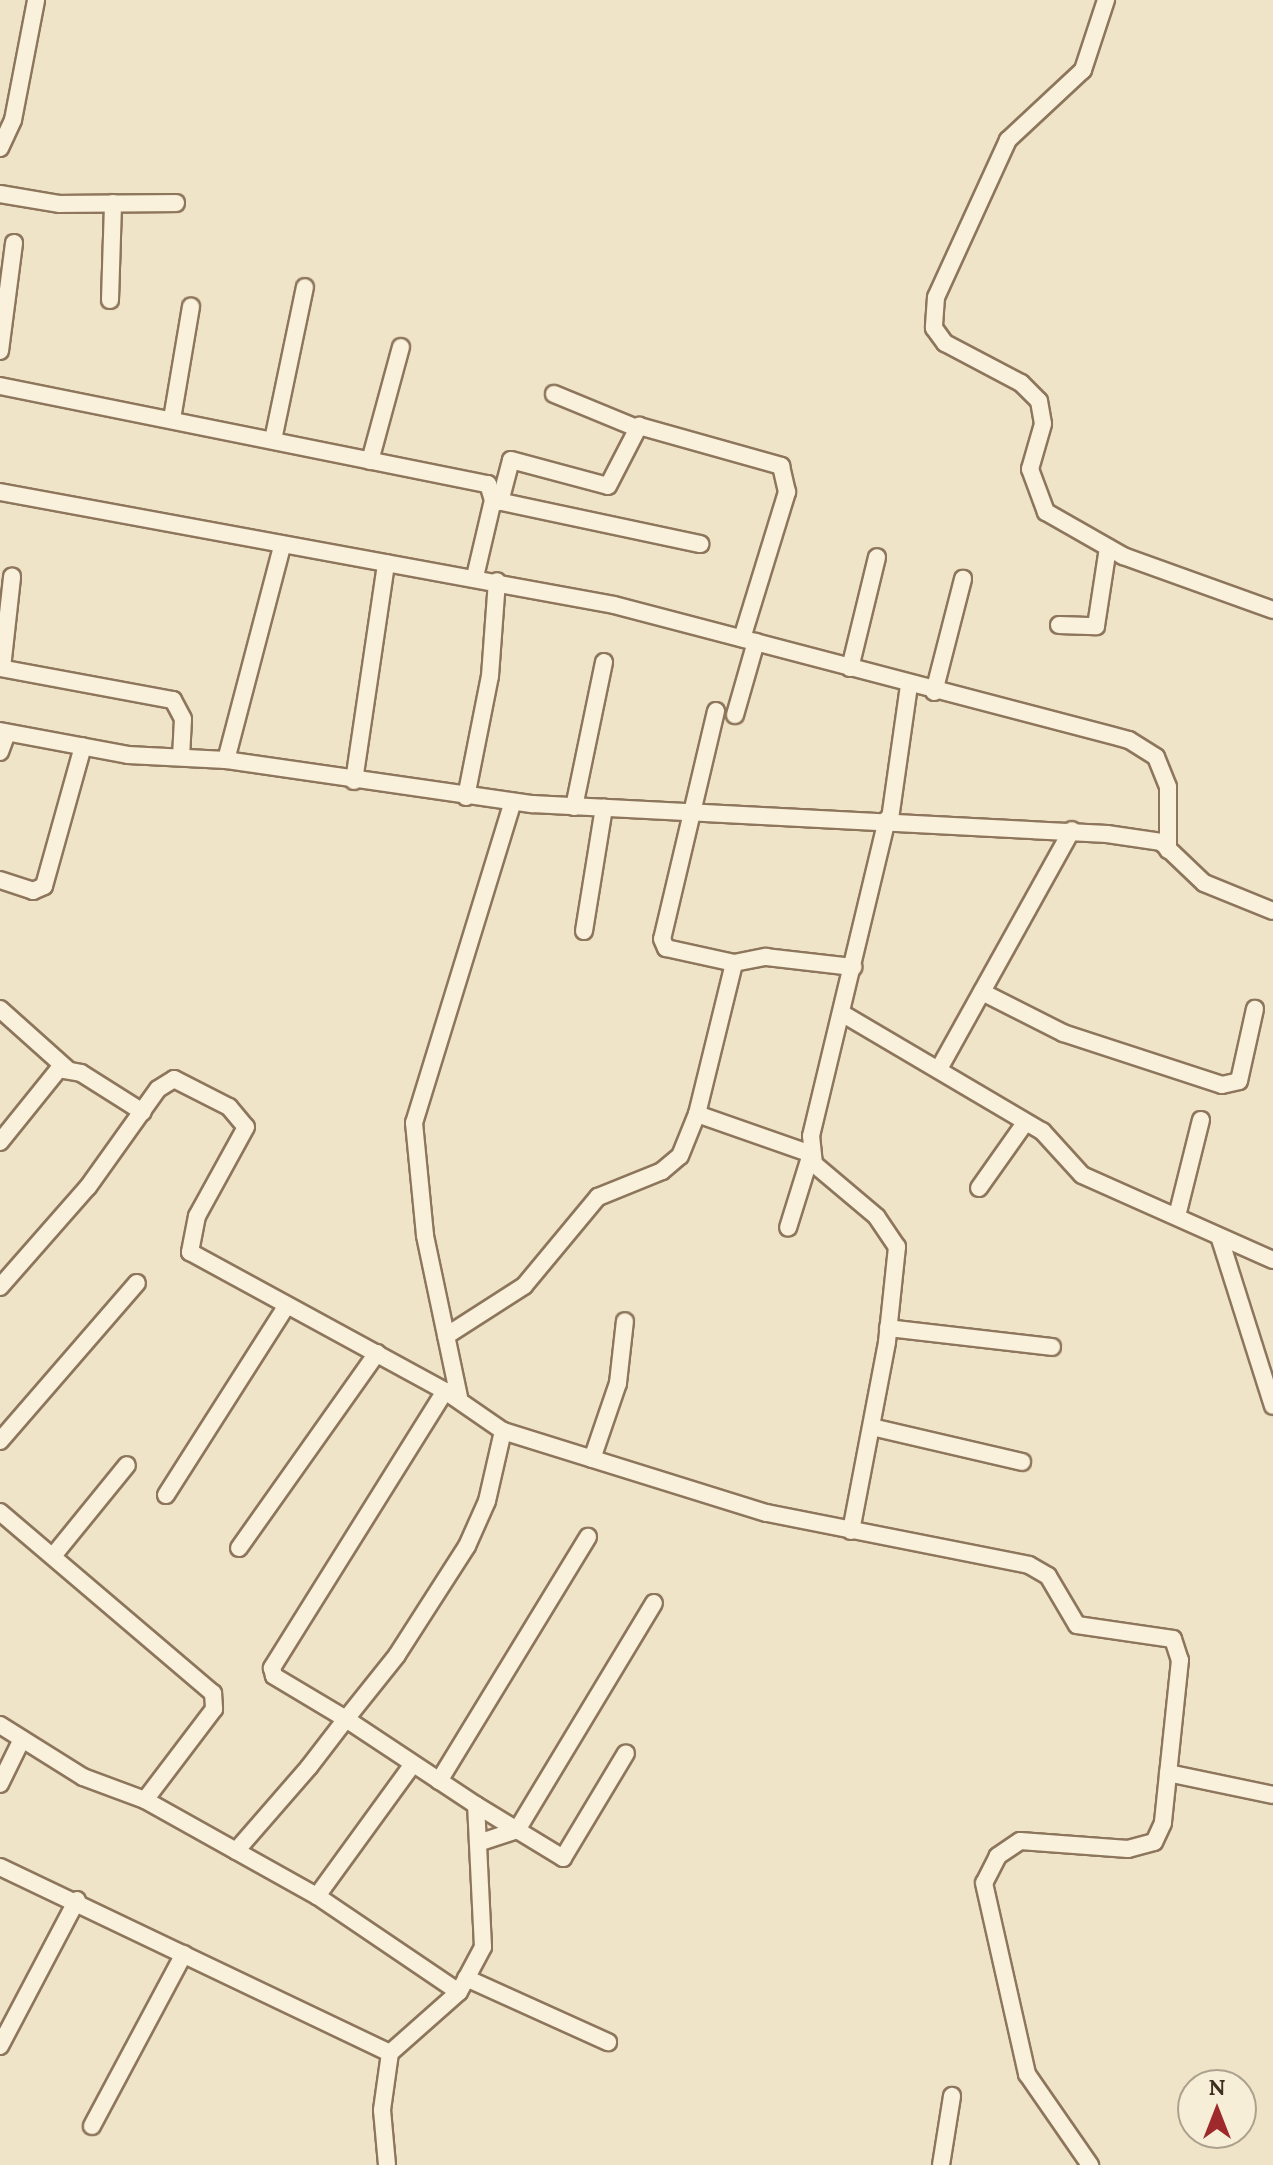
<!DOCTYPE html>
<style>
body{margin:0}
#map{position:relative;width:1273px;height:2165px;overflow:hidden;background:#f0e4c8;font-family:Lora,serif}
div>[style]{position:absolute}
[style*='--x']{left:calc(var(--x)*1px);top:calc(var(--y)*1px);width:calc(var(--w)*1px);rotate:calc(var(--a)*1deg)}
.roads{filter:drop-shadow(2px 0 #8d765c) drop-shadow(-2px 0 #8d765c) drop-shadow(0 2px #8d765c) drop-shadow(0 -2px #8d765c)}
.street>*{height:16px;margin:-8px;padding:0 8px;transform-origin:8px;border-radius:8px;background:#faf1dc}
span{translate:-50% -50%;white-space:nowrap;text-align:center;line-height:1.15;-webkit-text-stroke:8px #f7eed8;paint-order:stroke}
.north{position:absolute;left:1177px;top:2069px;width:80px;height:80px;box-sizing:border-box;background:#f7eed8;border:2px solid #ada18e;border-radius:50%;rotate:0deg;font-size:22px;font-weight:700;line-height:32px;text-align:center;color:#3d2e20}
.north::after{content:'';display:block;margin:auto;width:28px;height:36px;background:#9e2a2b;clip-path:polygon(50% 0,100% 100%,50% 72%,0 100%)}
</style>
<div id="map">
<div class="roads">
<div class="street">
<div style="--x:1106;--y:0;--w:74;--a:108.2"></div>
<div style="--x:1083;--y:70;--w:103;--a:137"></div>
<div style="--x:1008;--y:140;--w:173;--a:114.6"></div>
<div style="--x:936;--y:297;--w:31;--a:94"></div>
<div style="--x:934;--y:328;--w:19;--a:54"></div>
<div style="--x:945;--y:343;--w:86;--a:27.8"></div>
<div style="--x:1021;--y:383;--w:25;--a:45"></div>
<div style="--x:1039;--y:401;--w:23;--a:80"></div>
<div style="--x:1043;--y:424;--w:47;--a:106.1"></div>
<div style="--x:1030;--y:469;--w:46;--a:69.6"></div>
<div style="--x:1046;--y:512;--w:89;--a:29.7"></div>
<div style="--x:1123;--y:556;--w:159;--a:19.8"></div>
<div style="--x:0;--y:148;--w:31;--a:-65"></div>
<div style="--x:13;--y:120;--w:122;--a:-79.1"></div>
<div style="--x:0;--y:194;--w:61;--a:9.5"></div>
<div style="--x:60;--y:204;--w:116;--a:-0.5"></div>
<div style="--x:110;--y:300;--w:97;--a:-88.2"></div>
<div style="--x:0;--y:351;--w:109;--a:-82.6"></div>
<div style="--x:0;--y:386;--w:498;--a:11.4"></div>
<div style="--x:488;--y:484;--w:17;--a:73"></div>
<div style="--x:493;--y:500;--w:79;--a:103.2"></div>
<div style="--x:554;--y:394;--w:87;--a:22.4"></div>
<div style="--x:172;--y:419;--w:114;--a:-80.4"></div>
<div style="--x:273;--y:440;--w:156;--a:-78.2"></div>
<div style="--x:370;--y:461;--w:118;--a:-74.8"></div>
<div style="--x:0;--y:492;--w:624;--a:10.43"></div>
<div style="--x:614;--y:605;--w:532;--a:14.69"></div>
<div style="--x:1129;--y:740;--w:32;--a:32"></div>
<div style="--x:1156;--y:757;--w:32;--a:68"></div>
<div style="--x:1168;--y:787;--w:63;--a:90"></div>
<div style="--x:493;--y:500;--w:212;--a:12"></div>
<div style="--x:500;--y:502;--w:43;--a:-75.3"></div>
<div style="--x:511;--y:460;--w:100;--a:15"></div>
<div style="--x:608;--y:486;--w:68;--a:-62.7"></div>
<div style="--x:639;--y:426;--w:148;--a:15.7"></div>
<div style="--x:781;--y:466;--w:27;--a:77"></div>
<div style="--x:787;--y:492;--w:153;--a:107.1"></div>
<div style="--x:1059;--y:625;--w:37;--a:2"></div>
<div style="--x:1096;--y:626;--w:79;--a:-81.3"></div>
<div style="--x:0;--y:668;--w:176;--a:10.5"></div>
<div style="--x:173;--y:700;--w:21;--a:62"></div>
<div style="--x:183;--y:719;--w:37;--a:93"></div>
<div style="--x:2;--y:668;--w:92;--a:-83.7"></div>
<div style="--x:850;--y:668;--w:114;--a:-76.3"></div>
<div style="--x:934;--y:692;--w:117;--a:-75.6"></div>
<div style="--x:716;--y:711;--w:234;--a:103.3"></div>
<div style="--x:662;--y:939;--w:10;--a:66"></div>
<div style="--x:666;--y:948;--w:70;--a:12.4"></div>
<div style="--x:735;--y:715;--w:76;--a:-74"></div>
<div style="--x:0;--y:731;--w:130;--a:10.6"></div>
<div style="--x:128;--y:755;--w:98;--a:2.9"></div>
<div style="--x:226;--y:760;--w:309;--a:8.2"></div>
<div style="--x:532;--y:804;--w:576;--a:2.99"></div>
<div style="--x:1107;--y:834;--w:55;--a:8.4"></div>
<div style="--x:1161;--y:842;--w:59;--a:43.6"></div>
<div style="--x:1204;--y:883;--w:74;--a:22.1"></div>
<div style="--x:0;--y:752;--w:15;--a:-70"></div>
<div style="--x:226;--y:760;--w:220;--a:-75.3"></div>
<div style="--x:354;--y:781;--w:220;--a:-81.6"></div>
<div style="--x:466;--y:797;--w:123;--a:-78.8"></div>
<div style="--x:490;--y:676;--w:95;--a:-85.8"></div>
<div style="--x:574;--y:807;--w:148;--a:-78.3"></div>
<div style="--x:890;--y:819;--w:135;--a:-81.9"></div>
<div style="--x:0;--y:880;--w:35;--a:18"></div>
<div style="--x:33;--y:891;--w:12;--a:-24"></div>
<div style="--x:44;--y:886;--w:145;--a:-74.4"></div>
<div style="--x:584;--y:931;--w:125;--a:-80.8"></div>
<div style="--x:982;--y:992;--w:91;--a:26.8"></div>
<div style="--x:1063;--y:1033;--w:167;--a:18.1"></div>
<div style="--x:1222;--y:1085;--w:17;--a:-13"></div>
<div style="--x:1239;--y:1081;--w:74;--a:-77.5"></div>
<div style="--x:0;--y:1009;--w:90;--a:41.8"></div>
<div style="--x:843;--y:1014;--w:231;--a:30.5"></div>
<div style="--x:1042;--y:1131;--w:59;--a:47.7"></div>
<div style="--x:1082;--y:1175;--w:209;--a:24"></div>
<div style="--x:940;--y:1067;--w:271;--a:-60.9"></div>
<div style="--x:697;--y:1114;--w:121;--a:19.3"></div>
<div style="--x:811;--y:1154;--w:77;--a:107.3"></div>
<div style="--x:0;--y:1142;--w:94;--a:-51.1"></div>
<div style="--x:59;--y:1069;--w:22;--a:10"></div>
<div style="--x:81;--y:1073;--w:73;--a:32.2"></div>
<div style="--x:979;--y:1188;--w:80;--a:-54.7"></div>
<div style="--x:1177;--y:1216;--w:99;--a:-76"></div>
<div style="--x:1220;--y:1239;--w:175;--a:72.4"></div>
<div style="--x:0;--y:1287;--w:133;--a:-48.7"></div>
<div style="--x:88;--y:1187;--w:120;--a:-54.5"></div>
<div style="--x:158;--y:1089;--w:19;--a:-32"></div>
<div style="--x:174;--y:1079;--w:62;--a:27"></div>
<div style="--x:229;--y:1107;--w:26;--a:50"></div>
<div style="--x:246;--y:1127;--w:102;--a:118.8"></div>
<div style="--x:197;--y:1216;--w:37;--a:101"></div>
<div style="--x:190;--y:1252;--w:290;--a:28.6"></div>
<div style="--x:888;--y:1328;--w:165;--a:6.6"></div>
<div style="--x:446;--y:1336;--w:93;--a:-32.7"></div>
<div style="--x:524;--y:1286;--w:116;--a:-50.3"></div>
<div style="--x:598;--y:1197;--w:69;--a:-22.1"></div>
<div style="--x:662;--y:1171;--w:23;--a:-40"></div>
<div style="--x:680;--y:1156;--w:45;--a:-68"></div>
<div style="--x:697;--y:1114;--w:155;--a:-76.2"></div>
<div style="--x:734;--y:963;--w:33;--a:-11"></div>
<div style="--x:766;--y:957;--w:88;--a:6.6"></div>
<div style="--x:459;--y:1397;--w:166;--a:-101.9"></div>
<div style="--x:425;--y:1235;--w:113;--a:-95.6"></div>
<div style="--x:414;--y:1123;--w:336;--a:-72.9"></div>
<div style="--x:872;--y:1427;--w:154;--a:13.1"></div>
<div style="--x:503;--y:1431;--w:276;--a:17.3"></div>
<div style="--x:767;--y:1513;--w:267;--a:11.2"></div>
<div style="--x:1029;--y:1565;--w:22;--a:30"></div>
<div style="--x:1048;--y:1576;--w:57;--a:59.4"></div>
<div style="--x:1077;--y:1625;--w:97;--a:8.3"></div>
<div style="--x:1173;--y:1639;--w:22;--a:72"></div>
<div style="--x:1180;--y:1660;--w:164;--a:96"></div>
<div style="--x:1163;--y:1823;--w:21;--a:115"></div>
<div style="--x:1154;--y:1842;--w:27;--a:165"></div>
<div style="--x:1128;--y:1849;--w:108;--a:-175.8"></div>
<div style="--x:1020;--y:1841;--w:27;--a:146"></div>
<div style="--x:998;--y:1856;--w:30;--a:117"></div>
<div style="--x:984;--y:1883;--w:196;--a:77.3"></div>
<div style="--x:1027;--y:2074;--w:111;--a:55.3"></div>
<div style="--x:0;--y:1441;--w:209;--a:-49.1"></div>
<div style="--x:592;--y:1459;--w:80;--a:-71.1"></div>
<div style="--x:618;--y:1383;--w:62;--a:-83.6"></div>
<div style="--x:166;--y:1495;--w:222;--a:-57.5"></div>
<div style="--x:0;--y:1512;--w:280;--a:40.4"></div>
<div style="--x:213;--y:1693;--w:16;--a:86"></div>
<div style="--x:214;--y:1709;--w:114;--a:127.2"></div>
<div style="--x:851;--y:1531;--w:192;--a:-79.2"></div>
<div style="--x:887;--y:1342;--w:96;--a:-84"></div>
<div style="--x:897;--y:1247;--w:36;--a:-124"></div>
<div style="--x:877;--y:1217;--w:82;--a:-139.9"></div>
<div style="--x:814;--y:1164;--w:28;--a:-96"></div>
<div style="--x:811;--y:1136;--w:326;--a:-76.5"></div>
<div style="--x:239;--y:1548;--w:239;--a:-54.7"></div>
<div style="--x:53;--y:1556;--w:117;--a:-50.9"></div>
<div style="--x:0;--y:1725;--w:98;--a:32.1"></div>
<div style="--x:83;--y:1777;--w:66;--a:20.4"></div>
<div style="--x:145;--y:1800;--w:197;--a:29.2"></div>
<div style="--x:317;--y:1896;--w:171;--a:34.1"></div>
<div style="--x:1168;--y:1773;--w:107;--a:11.8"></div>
<div style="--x:439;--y:1781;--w:286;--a:-58.6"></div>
<div style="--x:0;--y:1784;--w:50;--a:-63.9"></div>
<div style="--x:478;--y:1843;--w:41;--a:-18.4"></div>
<div style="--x:517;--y:1830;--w:265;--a:-58.9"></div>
<div style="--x:236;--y:1851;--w:111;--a:-49"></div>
<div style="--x:309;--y:1767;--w:61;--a:-52.4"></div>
<div style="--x:346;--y:1719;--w:82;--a:-51.4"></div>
<div style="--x:397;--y:1655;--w:130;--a:-57.3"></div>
<div style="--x:467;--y:1546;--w:49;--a:-66"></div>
<div style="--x:487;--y:1501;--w:72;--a:-77.1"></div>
<div style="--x:503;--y:1431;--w:70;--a:-145.4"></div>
<div style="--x:445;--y:1391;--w:327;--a:122"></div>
<div style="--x:272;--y:1668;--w:8;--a:76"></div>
<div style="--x:274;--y:1676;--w:84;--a:30.8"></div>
<div style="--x:346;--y:1719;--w:156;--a:33.5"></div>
<div style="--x:0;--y:1867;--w:432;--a:25.5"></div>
<div style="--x:390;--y:2053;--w:58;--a:98"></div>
<div style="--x:382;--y:2110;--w:55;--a:84.8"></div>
<div style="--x:317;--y:1896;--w:163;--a:-54"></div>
<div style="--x:466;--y:1978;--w:156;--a:24.3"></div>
<div style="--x:0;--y:2046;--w:165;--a:-62.2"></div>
<div style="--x:390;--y:2053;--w:92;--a:-41.5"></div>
<div style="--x:459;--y:1992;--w:51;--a:-61.9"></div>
<div style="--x:483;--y:1947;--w:142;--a:-92.8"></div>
<div style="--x:476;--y:1805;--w:102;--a:31.3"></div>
<div style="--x:563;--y:1858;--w:122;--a:-59"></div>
<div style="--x:92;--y:2126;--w:195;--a:-61.9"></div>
<div style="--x:941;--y:2165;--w:70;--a:-80.9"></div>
</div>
</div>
<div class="north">N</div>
</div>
